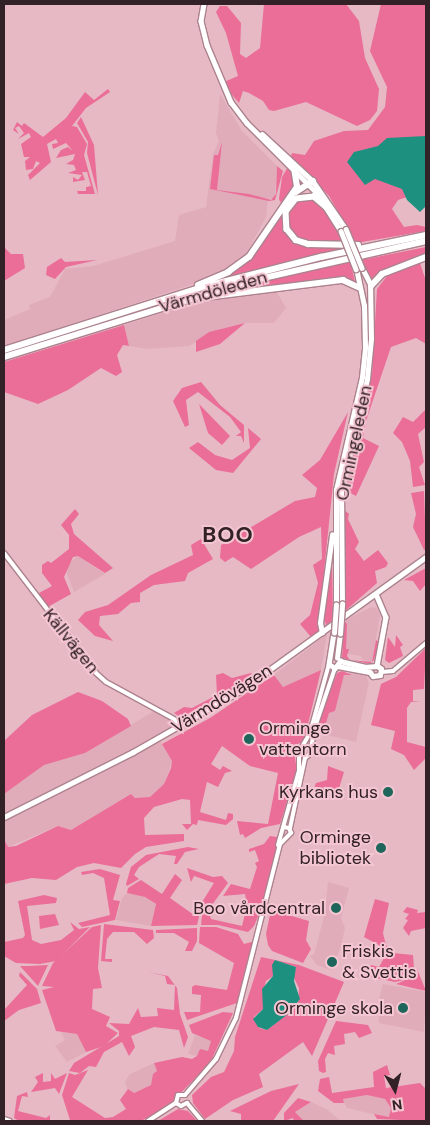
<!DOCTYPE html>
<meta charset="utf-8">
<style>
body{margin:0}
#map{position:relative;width:430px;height:1125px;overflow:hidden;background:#e6b9c5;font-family:"DM Sans",sans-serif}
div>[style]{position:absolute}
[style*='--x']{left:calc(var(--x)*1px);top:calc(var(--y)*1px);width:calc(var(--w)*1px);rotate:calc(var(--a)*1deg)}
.built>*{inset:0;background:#e1acba}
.green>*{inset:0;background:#eb6e98}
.water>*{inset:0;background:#1e9080}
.roads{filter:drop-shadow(1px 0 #ac828d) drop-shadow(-1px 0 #ac828d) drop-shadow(0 1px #ac828d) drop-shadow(0 -1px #ac828d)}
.tertiary>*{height:4px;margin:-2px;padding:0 2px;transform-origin:2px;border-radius:2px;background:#fff}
.secondary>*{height:4.5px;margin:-2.25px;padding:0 2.25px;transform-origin:2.25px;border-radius:2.25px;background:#fff}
.motorway>*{height:5.5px;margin:-2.75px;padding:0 2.75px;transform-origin:2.75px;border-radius:2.75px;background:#fff}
.bridges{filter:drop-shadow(1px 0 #ac828d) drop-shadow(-1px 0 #ac828d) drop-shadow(0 1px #ac828d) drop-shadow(0 -1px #ac828d)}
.secondary-bridge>*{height:4.5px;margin:-2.25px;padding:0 2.25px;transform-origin:2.25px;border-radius:2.25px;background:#fff}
.dots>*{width:14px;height:14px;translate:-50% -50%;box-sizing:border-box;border:2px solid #f4c6d2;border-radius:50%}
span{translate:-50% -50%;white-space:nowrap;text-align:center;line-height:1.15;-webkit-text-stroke:4px #f4c6d2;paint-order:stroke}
.street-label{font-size:18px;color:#322126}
.poi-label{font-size:18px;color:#322126}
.left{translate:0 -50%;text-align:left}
.right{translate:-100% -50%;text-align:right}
.district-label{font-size:22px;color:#322126;font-weight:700;letter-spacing:1px}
.frame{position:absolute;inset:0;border:5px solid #322126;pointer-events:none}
.north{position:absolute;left:370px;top:1065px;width:50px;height:50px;-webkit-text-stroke:4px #f4c6d2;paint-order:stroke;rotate:172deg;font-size:14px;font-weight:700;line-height:20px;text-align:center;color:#322126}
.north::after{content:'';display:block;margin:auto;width:18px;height:22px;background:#322126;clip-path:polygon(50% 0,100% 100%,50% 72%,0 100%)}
</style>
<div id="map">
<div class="built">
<div style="clip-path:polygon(220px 94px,242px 131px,277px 166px,275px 197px,268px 200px,266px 217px,245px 256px,209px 279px,4px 346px,4px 320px,30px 309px,29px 305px,50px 297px,65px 269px,93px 266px,175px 241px,179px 215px,206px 207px,213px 154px,219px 141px,216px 133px)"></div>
<div style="clip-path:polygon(275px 289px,286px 308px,274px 323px,245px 323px,220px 329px,189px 346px,148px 349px,129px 346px,124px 325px,204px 300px)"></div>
<div style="clip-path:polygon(78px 556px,105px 574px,74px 592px,66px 571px,68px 564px)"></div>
<div style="clip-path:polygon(371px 607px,377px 608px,380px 615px,372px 662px,362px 660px,361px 656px,348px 654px,346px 649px,346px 620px)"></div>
<div style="clip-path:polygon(327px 634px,321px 670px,283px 687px,274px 675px)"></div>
<div style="clip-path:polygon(353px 673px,366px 676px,369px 683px,356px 742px,323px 734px,329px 713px,335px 711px,344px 675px)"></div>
<div style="clip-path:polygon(154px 711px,171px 720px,172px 729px,158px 737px,172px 761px,164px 784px,150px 797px,135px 798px,131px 794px,71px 830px,58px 826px,8px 847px,4px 839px,4px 794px,44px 765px,85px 753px)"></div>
<div style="clip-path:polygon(328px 882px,349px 888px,341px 918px,345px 928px,341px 947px,331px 970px,317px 965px,310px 956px,314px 954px,325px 913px)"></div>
<div style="clip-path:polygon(127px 893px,145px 897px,156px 905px,151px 926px,116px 920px,122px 898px)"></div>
<div style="clip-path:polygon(383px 984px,426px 992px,424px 1032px,379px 1023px,378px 1005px)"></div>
<div style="clip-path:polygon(61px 1032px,77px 1034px,86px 1052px,67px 1062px,55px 1046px,65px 1040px)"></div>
<div style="clip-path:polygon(195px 1035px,212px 1041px,208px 1051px,197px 1056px,188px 1054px)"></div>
<div style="clip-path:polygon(154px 1063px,157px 1071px,151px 1085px,134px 1093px,127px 1089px,125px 1082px,130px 1074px)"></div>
<div style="clip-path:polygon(367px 1095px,385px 1099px,391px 1108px,389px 1118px,347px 1108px,344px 1103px,343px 1099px)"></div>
<div style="clip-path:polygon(311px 1102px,326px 1109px,341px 1121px,304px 1121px,295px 1112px)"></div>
</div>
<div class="green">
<div style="clip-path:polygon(264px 4px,346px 4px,359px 21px,365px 58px,379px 89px,377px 111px,370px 120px,357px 126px,306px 102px,274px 111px,269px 110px,263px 101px,249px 93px,243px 91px,239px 103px,232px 95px,224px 82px,238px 76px,226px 33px,216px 12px,220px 6px,227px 6px,241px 23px,240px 54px,246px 58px,260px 48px)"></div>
<div style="clip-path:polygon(381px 4px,426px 4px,426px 191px,398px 200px,392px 209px,404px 227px,417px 225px,426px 227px,426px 231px,356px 243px,329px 196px,291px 156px,292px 153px,305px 155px,314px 141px,344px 131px,368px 130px,385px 107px,387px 87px,370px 51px)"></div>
<div style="clip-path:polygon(108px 89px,110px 92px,86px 108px,72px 126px,77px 127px,87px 144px,84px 155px,95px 194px,78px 194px,77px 191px,86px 191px,86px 187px,91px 186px,87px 172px,82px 172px,85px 180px,73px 182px,73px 177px,78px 180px,82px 175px,68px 173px,76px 170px,74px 165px,66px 164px,73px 160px,75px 154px,56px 158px,61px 150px,68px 147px,73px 151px,66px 143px,53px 149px,52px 144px,58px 143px,56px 139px,47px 144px,51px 162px,30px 180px,28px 175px,40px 163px,36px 161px,33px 169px,26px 170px,25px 161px,30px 157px,24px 157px,21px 144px,31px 137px,29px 133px,18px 139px,24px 133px,19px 126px,15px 128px,19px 134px,13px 130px,17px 122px,22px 126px,24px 123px,43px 137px,66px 118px,85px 92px,94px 100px)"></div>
<div style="clip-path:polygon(81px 117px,94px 145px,98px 195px,87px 153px,88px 142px,77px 123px)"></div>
<div style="clip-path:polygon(222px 142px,217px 190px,249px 194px,271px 200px,276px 194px,277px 166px,283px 171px,275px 200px,269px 201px,210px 189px,214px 155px,218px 155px)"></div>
<div style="clip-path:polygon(288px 167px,294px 173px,294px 190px,281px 203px,279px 199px,282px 177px)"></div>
<div style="clip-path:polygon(306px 186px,286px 207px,283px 221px,285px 232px,291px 239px,305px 246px,344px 249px,220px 279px,254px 255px,278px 215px)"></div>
<div style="clip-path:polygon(310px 199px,321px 205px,345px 244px,300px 239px,290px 229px,288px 213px,297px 201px)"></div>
<div style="clip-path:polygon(4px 247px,11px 254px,23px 254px,25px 268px,4px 281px)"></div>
<div style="clip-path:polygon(426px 247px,426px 254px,383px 270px,373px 279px,366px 274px,361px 260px)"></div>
<div style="clip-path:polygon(61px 258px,65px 262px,97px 260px,66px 267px,55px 279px,46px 275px,47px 267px)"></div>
<div style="clip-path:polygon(350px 260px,355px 282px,344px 277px,239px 288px)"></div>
<div style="clip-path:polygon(420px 263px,426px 281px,426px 344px,416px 338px,391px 347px,366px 421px,363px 438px,379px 446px,356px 496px,345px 490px,372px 374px,377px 289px,387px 276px)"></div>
<div style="clip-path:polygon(245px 323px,220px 344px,196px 352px,196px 341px,209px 332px)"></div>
<div style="clip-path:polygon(124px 325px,129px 346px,123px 345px,117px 355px,122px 372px,116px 376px,101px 368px,68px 390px,38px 404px,4px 392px,4px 362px)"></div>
<div style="clip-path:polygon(201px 382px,220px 405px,244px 425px,244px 443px,241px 436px,236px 436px,241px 432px,230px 417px,198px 392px,186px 400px,189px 425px,185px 427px,173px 401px,182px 388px)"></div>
<div style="clip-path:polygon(199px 404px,230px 436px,222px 445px,208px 433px)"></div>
<div style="clip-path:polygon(426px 409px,426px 427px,418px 434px,424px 462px,419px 467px,425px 485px,413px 487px,410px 461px,402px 442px,393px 433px,403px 417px,413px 422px)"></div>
<div style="clip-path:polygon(348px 412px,334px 474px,318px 631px,311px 637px,300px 624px,310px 615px,318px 583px,313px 565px,322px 559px,321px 527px,299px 537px,251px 569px,233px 557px,225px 562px,220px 558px,221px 545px,295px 501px,315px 497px,317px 488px,302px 475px,320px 460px)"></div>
<div style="clip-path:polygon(248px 428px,261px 439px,233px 473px,216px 470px,189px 448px,198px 442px,215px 455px,232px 460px,250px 448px)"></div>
<div style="clip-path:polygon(424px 491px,426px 549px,424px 550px,413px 527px,416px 514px,411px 493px)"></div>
<div style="clip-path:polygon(75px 509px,79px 514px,71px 524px,74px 534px,113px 568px,105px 573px,78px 556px,73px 557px,64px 577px,71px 594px,46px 608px,39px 593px,52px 586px,42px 573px,42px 565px,48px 561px,51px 563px,69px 549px,69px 535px,61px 525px)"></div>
<div style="clip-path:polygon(343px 509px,349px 514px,348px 519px,359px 542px,355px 549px,364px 561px,378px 550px,388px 563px,386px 567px,375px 571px,377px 583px,344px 612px)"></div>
<div style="clip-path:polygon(201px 539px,213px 559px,188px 573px,185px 581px,154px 585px,140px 593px,140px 602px,131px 603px,118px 614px,100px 616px,99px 625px,113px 641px,95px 636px,78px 620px,85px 612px,108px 605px,151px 575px,193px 555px,191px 545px)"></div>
<div style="clip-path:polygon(332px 555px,333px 620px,326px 625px,323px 616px)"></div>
<div style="clip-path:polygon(426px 568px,426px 584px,420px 591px,413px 581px,404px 580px)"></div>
<div style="clip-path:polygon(344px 620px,347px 624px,346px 649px,349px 649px,347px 656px,350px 660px,372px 662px,376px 640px,379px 642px,374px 660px,370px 664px,342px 658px)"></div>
<div style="clip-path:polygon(396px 635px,403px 645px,400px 647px,403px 656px,389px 663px,385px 660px,388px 637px,395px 647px)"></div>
<div style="clip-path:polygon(426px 648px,424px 689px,413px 690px,413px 701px,421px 701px,411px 702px,407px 708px,407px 742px,426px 747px,425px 759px,414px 770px,404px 755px,391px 749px,395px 731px,371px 725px,381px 684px,396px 677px)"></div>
<div style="clip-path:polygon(321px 670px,304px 741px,296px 745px,294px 752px,297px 770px,280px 824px,261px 828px,245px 838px,243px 834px,240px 835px,237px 821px,268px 824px,278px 773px,250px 766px,222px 746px,211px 764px,220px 770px,223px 766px,232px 771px,225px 773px,218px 787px,207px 782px,200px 812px,226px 820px,228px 813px,233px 814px,233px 819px,226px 825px,198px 820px,197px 825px,193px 824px,187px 830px,182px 824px,191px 824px,190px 800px,182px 799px,154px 807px,144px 818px,145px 835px,184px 834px,184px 841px,146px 847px,135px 854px,121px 868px,94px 863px,77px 867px,56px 880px,32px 878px,4px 884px,4px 839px,8px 847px,16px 846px,58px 826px,71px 830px,131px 794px,135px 798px,150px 797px,164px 784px,171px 768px,172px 761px,162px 744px,210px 718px,274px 675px,283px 687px)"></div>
<div style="clip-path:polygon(342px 671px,352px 675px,344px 675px,335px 711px,329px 713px,324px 730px,316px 727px,337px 673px)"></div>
<div style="clip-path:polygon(223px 673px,232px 678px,251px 673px,256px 678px,186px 721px,174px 713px,184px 707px,192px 708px,217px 695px,216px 675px)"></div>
<div style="clip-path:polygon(78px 692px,102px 701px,128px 719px,131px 726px,85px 753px,44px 765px,4px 794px,4px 741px,32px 715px)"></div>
<div style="clip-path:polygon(328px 766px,344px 772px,338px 792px,313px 791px,316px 783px,327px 780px)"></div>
<div style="clip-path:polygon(270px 836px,277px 837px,277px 845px,265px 900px,254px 926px,248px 932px,218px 925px,201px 925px,202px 915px,209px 912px,211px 919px,242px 926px,247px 906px,245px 894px,223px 896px,231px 884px,250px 889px,257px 867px,255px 863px,259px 861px,255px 850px,249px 852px,249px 849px,264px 844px)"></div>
<div style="clip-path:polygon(188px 847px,199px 849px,185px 852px,177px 864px,174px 864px,176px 856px,159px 854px,139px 867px,134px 875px,139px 879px,127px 886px,126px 884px,131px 867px,146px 855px)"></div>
<div style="clip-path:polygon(187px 868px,213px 877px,222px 876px,228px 883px,209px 909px,200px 913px,197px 925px,151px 926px,156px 904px,145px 897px,127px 893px,128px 888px,141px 880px,162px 894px,175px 874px,182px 880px,170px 898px,194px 915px,214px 883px,194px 876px,191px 882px)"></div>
<div style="clip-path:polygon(100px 869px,120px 875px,113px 900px,120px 901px,115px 920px,82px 927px,78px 923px,110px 915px,104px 878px,93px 873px,82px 875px,81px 872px)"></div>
<div style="clip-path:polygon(44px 895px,57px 898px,56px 903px,27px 906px,32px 940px,41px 944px,61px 940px,74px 930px,70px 922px,79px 929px,90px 927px,56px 961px,40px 964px,16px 963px,4px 956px,4px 942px,23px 938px,25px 935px,18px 901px)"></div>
<div style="clip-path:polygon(375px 899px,389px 903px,383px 933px,386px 945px,393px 953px,413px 955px,414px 968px,404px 980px,395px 982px,367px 976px,371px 965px,379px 967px,384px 958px,379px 945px,364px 937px)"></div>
<div style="clip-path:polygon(407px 907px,418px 910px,417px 913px,426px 912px,426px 928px,411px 931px,409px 936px,403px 928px,408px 920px,405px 919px,409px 914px,403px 912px)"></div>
<div style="clip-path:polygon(271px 910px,309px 921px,306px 940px,311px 949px,303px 963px,272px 951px,268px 945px,266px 934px)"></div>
<div style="clip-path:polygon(55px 914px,59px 925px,40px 929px,39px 916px)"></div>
<div style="clip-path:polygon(104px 924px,153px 930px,154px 938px,147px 944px,134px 932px,113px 932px,107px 939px,105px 959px,112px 959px,112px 962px,101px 961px)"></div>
<div style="clip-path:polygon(101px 925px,98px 968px,102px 988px,93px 989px,92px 1009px,110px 1017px,106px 1026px,118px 1033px,104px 1046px,86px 1052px,77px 1034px,56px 1031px,42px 990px,54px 987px,42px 986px,53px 963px,92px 927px)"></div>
<div style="clip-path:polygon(200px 927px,216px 927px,238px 934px,244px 944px,255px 941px,237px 1003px,187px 1020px,184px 1012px,200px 1012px,201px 995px,192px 994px,192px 987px,195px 985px,227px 990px,234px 963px,199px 943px)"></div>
<div style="clip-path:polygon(197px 928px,197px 941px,192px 951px,185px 951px,189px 942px,174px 933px,156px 933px,156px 930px)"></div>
<div style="clip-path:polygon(evenodd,261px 957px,299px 965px,344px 982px,312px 1056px,303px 1042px,259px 1074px,263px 1087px,233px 1100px,205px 1119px,193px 1103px,192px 1095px,211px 1077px,224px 1072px,234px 1051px,235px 1037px,261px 957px,275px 960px,296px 967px,293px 976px,299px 988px,298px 1005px,267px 1030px,259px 1028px,254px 1017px,263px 1009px,263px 992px,266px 981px,273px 976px,275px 960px)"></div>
<div style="clip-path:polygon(48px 965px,38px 986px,20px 966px,29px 966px)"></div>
<div style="clip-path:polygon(417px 969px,426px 991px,396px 984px,410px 978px)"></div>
<div style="clip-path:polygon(20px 972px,37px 989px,41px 1003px,19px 1010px,4px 1021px,4px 1010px,27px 985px,19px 976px)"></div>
<div style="clip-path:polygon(148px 972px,168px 976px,177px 988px,180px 1014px,188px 1037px,184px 1048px,179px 1030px,154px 1027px,131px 1036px,135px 1047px,129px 1056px,122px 1042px,104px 1052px,96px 1067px,89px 1066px,80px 1073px,69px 1071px,74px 1063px,119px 1036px,119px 1031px,109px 1023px,129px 1024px,138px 1008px,141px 1017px,158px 1016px,157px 1008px,174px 1010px,175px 985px,167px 984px,165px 976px)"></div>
<div style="clip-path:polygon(223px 1012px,233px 1013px,210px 1063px,166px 1108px,141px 1121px,70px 1120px,62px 1095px,69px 1073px,75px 1075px,88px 1070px,72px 1097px,105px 1118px,113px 1117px,126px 1109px,120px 1100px,128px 1089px,134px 1093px,151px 1085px,153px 1074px,157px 1071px,154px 1063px,182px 1057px,192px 1059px,197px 1056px,200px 1049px,208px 1051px,211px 1041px,192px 1033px,189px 1025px)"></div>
<div style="clip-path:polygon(336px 1021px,368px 1025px,372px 1033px,359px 1038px,355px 1032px,344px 1034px,345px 1044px,334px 1046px,335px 1055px,328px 1053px,325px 1059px,326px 1072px,323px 1073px,319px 1071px,318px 1061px)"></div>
<div style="clip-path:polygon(387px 1065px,390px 1075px,384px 1076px,386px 1088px,420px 1083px,426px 1089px,426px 1121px,377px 1119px,374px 1114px,389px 1117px,391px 1108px,385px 1099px,367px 1095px,343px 1099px,344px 1103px,334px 1103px,318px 1091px,320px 1079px,329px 1077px,332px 1093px,374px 1087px,373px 1072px)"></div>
<div style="clip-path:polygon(43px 1073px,43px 1082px,51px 1081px,51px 1073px,55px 1079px,67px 1073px,59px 1094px,55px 1088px,31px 1092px,38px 1082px,35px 1077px)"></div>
<div style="clip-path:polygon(299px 1084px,273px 1121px,241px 1121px,241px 1114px,230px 1111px,271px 1091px)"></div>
<div style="clip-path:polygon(27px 1092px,28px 1097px,22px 1096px,18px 1111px,46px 1118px,50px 1115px,50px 1121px,19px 1121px,14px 1118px,17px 1096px)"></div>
<div style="clip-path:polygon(298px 1098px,311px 1102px,295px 1112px,304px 1121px,294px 1121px,293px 1118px,284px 1121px,284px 1113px)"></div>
<div style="clip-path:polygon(178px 1109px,188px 1111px,197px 1121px,158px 1121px)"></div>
</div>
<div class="water">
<div style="clip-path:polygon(426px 136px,426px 206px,420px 212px,407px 200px,402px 189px,375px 179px,365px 185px,347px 162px,354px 152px,378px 146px,387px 138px)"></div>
<div style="clip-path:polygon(275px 960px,296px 967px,294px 981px,300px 999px,288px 1014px,267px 1030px,258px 1027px,253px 1019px,263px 1009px,262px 989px,273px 976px,272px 965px)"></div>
</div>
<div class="roads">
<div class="tertiary">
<div style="--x:4;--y:553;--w:151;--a:52.5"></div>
<div style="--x:96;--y:673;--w:13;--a:42"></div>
<div style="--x:106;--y:682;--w:77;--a:28.6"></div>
<div style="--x:174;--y:719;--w:9;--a:49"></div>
<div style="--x:382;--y:672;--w:11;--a:-5"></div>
<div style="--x:393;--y:671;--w:43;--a:-40.3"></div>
<div style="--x:305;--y:758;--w:6;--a:-39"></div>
<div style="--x:310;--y:754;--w:27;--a:-80"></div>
<div style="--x:315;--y:727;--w:62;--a:-71.3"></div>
<div style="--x:290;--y:828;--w:72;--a:-77.9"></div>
<div style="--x:278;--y:845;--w:77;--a:-74.2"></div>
<div style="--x:299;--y:771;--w:19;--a:-90"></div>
<div style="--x:299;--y:752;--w:22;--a:-60"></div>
<div style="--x:310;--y:733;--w:72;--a:-74.6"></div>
<div style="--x:185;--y:1095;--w:48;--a:-49.3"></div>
<div style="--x:216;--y:1059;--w:46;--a:-64"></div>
<div style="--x:236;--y:1018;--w:179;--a:-75.8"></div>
<div style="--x:280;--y:844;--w:16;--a:-45"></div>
<div style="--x:291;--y:833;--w:5;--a:-112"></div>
<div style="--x:289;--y:828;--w:6;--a:-171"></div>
<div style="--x:176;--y:1103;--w:8;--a:-76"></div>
<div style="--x:178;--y:1095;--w:7;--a:0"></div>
<div style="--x:176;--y:1103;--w:6;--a:31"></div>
<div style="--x:181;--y:1106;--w:7;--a:-27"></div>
<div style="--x:187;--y:1103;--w:23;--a:50"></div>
<div style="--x:4;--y:1119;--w:6;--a:18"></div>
<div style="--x:148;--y:1121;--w:33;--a:-33"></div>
</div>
<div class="secondary">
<div style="--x:204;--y:4;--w:17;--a:100"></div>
<div style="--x:201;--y:21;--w:25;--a:76"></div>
<div style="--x:207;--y:45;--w:62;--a:67.2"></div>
<div style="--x:231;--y:102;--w:26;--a:53"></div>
<div style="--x:247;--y:123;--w:99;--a:45"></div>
<div style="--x:317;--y:193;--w:45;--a:57.7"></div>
<div style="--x:262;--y:134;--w:69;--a:42.7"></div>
<div style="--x:313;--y:181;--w:58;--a:55.5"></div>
<div style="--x:376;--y:594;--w:25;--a:67"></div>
<div style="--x:386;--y:617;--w:50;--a:100.4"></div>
<div style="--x:342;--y:604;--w:112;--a:-90.5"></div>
<div style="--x:341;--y:492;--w:116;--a:-77"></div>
<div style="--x:367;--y:379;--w:40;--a:-84.3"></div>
<div style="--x:371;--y:339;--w:55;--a:-91"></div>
<div style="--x:370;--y:284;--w:18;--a:-117"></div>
<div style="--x:336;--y:605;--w:115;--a:-90"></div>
<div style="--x:336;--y:490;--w:116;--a:-77"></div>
<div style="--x:362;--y:377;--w:31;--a:-84"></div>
<div style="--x:365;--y:346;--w:40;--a:-91.4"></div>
<div style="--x:364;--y:306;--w:38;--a:-102"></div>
<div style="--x:322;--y:633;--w:10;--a:-101"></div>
<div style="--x:320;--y:623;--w:89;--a:-82.2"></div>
<div style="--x:334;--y:633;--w:31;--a:99"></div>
<div style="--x:329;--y:664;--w:7;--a:34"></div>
<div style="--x:335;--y:668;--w:9;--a:-54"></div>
<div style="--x:337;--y:658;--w:24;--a:-83"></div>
<div style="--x:340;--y:661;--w:26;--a:13"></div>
<div style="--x:365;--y:667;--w:12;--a:-5"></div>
<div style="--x:338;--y:666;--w:33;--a:11"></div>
<div style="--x:370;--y:672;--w:5;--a:53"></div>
<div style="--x:373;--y:676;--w:7;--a:-8"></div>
<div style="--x:380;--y:675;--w:6;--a:-81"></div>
<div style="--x:381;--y:669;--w:5;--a:-143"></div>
<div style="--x:4;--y:817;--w:144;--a:-26.7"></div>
<div style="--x:133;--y:752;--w:123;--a:-29.7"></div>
<div style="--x:240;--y:691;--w:229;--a:-35.8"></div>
</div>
<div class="motorway">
<div style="--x:296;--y:192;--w:20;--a:-33"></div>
<div style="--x:329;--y:210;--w:20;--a:-139"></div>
<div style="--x:314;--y:197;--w:18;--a:174"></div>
<div style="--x:296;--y:199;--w:16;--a:128"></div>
<div style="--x:286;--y:212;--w:17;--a:87"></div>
<div style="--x:287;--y:229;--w:14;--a:51"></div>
<div style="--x:296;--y:240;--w:13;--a:18"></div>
<div style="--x:308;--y:244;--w:50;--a:1.1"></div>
<div style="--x:198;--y:285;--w:33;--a:-23"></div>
<div style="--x:228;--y:272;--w:26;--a:-36"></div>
<div style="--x:249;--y:257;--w:85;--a:-55.6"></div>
<div style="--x:297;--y:187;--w:18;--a:-99"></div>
<div style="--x:371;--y:286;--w:16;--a:-47"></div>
<div style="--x:382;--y:274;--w:47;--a:-21.1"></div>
<div style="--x:206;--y:297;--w:138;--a:-7.1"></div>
<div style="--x:343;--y:280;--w:17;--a:25"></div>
<div style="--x:4;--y:350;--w:209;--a:-17.6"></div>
<div style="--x:203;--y:287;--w:122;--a:-14.3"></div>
<div style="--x:321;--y:257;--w:107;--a:-11.8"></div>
<div style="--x:4;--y:357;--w:253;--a:-17.2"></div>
<div style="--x:246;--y:282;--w:185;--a:-12.8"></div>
</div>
</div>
<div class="bridges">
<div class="secondary-bridge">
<div style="--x:346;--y:229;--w:42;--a:67.7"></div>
<div style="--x:341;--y:231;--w:41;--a:68.5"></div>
<div style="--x:334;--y:633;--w:28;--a:-86"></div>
<div style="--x:340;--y:634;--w:30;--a:-86"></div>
</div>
</div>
<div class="dots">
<div style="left:249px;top:739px;background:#1e665b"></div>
<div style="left:388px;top:792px;background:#1e665b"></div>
<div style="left:381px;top:848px;background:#1e665b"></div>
<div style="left:336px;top:908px;background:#1e665b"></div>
<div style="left:332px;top:962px;background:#1e665b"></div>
<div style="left:403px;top:1008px;background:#1e665b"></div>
</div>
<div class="street-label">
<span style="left:213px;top:292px;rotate:-16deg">Värmdöleden</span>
<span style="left:354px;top:443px;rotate:-78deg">Ormingeleden</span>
<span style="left:71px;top:641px;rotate:51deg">Källvägen</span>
<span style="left:222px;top:699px;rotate:-32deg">Värmdövägen</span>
</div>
<div class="poi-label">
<span class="left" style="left:259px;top:739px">Orminge<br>vattentorn</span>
<span class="right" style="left:378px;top:792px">Kyrkans hus</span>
<span class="right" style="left:371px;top:848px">Orminge<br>bibliotek</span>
<span class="right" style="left:325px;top:908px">Boo vårdcentral</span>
<span class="left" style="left:342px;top:962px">Friskis<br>&amp; Svettis</span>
<span class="right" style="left:393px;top:1008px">Orminge skola</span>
</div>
<div class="district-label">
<span style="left:228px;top:535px">BOO</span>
</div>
<div class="frame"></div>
<div class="north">N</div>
</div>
